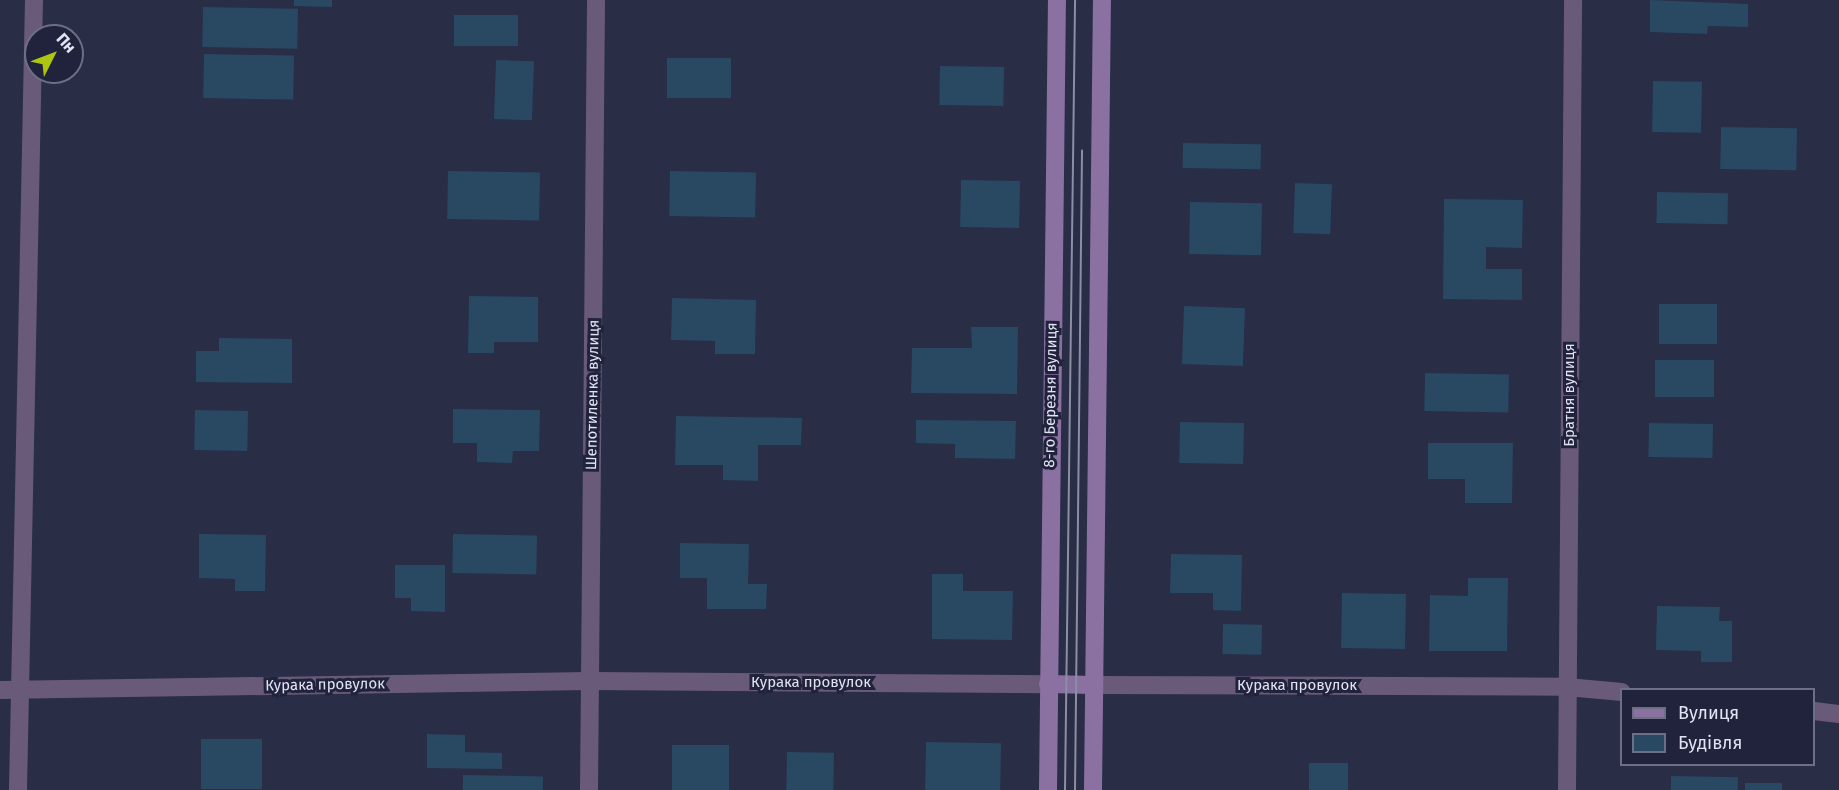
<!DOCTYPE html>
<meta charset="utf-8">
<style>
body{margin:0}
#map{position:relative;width:1839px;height:790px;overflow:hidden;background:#292d46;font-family:"Fira Sans",sans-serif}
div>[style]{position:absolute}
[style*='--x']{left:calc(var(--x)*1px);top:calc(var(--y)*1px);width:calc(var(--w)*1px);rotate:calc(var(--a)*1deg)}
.building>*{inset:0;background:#294862;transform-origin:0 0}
.lane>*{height:18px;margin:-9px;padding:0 9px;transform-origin:9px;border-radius:9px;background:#6a5a79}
.street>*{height:18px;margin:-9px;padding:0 9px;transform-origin:9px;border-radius:9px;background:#6a5a79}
.secondary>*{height:18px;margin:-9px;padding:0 9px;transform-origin:9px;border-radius:9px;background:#8b70a2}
.tram>*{height:1.5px;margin:-0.75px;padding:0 0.75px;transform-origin:0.75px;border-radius:0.75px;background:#8b8fa3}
span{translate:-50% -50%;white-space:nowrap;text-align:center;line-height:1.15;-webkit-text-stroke:6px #20233b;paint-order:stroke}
.street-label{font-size:15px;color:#e0e3f3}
.legend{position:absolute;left:1620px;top:688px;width:195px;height:78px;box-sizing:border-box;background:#20233b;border:2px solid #6d7085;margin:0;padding:8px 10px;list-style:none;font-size:18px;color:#e0e3f3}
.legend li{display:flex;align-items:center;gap:12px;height:30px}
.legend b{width:30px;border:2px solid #6d7085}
.north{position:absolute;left:24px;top:24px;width:60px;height:60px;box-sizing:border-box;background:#20233b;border:2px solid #6d7085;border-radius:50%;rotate:48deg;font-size:16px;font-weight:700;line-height:24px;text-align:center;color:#e0e3f3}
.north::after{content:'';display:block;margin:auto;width:21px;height:27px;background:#acc612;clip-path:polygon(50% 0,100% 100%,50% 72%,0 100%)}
</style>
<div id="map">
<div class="building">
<div style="clip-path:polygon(294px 0,332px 0,332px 7px,294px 6px)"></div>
<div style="clip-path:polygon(1650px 0,1748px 4px,1748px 27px,1708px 26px,1707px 34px,1650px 32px)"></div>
<div style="left:203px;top:7px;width:95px;height:40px;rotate:1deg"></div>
<div style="left:454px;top:15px;width:64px;height:31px"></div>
<div style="left:204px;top:54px;width:90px;height:44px;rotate:1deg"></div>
<div style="left:667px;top:58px;width:64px;height:40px"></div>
<div style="left:496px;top:60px;width:38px;height:59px;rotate:2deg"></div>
<div style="left:940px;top:66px;width:64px;height:39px;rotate:1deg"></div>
<div style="left:1653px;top:81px;width:49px;height:51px;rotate:1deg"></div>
<div style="left:1721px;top:127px;width:76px;height:42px;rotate:1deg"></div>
<div style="left:1183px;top:143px;width:78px;height:25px;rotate:1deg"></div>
<div style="left:448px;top:171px;width:92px;height:48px;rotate:1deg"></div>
<div style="left:670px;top:171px;width:86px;height:45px;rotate:1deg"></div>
<div style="left:961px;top:180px;width:59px;height:47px;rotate:1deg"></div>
<div style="left:1295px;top:183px;width:37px;height:50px;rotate:2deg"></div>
<div style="left:1657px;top:192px;width:71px;height:31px;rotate:1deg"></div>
<div style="clip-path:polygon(1444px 199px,1523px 200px,1522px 248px,1486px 247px,1486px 269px,1522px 269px,1522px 300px,1443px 299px)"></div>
<div style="left:1190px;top:202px;width:72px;height:52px;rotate:1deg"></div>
<div style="clip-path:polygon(469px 296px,538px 297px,538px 342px,494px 342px,494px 353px,468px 353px)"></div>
<div style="clip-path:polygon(672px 298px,756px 300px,755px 354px,715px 354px,715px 341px,671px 340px)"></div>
<div style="left:1659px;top:304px;width:58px;height:40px"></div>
<div style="left:1184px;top:306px;width:61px;height:58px;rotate:2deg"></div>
<div style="clip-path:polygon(971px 327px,1018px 327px,1017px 394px,911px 393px,912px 348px,972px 348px)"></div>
<div style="clip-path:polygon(219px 338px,292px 339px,292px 383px,196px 382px,196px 351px,219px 351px)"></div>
<div style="left:1655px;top:360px;width:59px;height:37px"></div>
<div style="left:1425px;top:373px;width:84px;height:38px;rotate:1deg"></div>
<div style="clip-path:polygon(453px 409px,540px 410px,539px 451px,513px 451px,512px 463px,477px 462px,477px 443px,453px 443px)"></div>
<div style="left:195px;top:410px;width:53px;height:40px;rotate:1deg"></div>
<div style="clip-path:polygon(676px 416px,802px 418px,801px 445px,758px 445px,758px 481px,723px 480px,723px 465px,675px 465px)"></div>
<div style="clip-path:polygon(916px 420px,1016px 421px,1015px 459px,955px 458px,955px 444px,916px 443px)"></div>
<div style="left:1180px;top:422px;width:64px;height:41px;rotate:1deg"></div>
<div style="left:1649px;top:423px;width:64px;height:34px;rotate:1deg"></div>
<div style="clip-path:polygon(1428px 443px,1513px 443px,1512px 503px,1465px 503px,1465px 479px,1428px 479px)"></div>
<div style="clip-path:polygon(199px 534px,266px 535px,265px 591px,235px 591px,235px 579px,199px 578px)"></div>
<div style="left:453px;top:534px;width:84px;height:39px;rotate:1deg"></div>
<div style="clip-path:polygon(680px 543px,749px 544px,748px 584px,767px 584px,766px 609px,707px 609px,707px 578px,680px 578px)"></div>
<div style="clip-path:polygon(1171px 554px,1242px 555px,1241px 611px,1213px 610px,1213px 593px,1170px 593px)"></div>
<div style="clip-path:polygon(395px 565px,445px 565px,445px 612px,411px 611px,411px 598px,395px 598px)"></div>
<div style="clip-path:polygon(932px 574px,963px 574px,963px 591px,1013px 591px,1012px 640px,932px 639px)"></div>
<div style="clip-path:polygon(1468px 578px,1508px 578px,1507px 651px,1429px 651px,1430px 595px,1468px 596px)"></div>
<div style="left:1342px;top:593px;width:64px;height:55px;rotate:1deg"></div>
<div style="clip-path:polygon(1657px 606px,1720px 607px,1719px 621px,1732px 621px,1732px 662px,1701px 662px,1701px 651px,1656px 650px)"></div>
<div style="left:1223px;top:624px;width:39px;height:30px;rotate:1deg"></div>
<div style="clip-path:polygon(427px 734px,465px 735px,465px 752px,502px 753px,502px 769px,427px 768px)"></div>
<div style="left:201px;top:739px;width:61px;height:50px"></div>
<div style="left:926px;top:742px;width:75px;height:48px;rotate:1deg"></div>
<div style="left:672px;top:745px;width:57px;height:45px"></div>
<div style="left:787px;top:752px;width:47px;height:38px;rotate:1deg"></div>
<div style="left:1309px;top:763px;width:39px;height:27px"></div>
<div style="left:463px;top:775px;width:80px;height:15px;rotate:1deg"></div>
<div style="left:1671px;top:776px;width:67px;height:14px;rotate:1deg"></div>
<div style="left:1745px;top:783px;width:37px;height:7px"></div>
</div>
<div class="lane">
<div style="--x:18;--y:790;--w:790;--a:-88.84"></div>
</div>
<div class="street">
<div style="--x:1093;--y:685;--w:474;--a:0.2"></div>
<div style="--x:1567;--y:687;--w:55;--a:5.2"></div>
<div style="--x:0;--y:690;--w:590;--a:-0.87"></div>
<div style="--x:590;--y:681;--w:458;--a:0.4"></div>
<div style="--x:1814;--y:711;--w:25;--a:7"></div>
<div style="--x:589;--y:790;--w:790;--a:-89.49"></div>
<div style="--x:1567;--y:790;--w:790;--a:-89.56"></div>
</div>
<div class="secondary">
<div style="--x:1048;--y:684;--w:45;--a:1.3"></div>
<div style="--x:1048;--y:790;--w:790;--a:-89.35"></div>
<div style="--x:1093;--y:790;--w:790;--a:-89.35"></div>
</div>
<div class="tram">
<div style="--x:1065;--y:790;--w:790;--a:-89.27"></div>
<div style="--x:1075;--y:790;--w:639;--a:-89.37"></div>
</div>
<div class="street-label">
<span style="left:593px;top:395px;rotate:-89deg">Шепотиленка вулиця</span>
<span style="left:1051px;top:395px;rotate:-89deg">8-го Березня вулиця</span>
<span style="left:1570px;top:395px;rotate:-90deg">Братня вулиця</span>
<span style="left:811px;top:683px">Курака провулок</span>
<span style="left:325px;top:685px;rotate:-1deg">Курака провулок</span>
<span style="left:1297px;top:686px">Курака провулок</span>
</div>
<ul class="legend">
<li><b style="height:8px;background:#8b70a2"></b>Вулиця</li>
<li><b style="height:16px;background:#294862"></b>Будівля</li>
</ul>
<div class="north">Пн</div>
</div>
